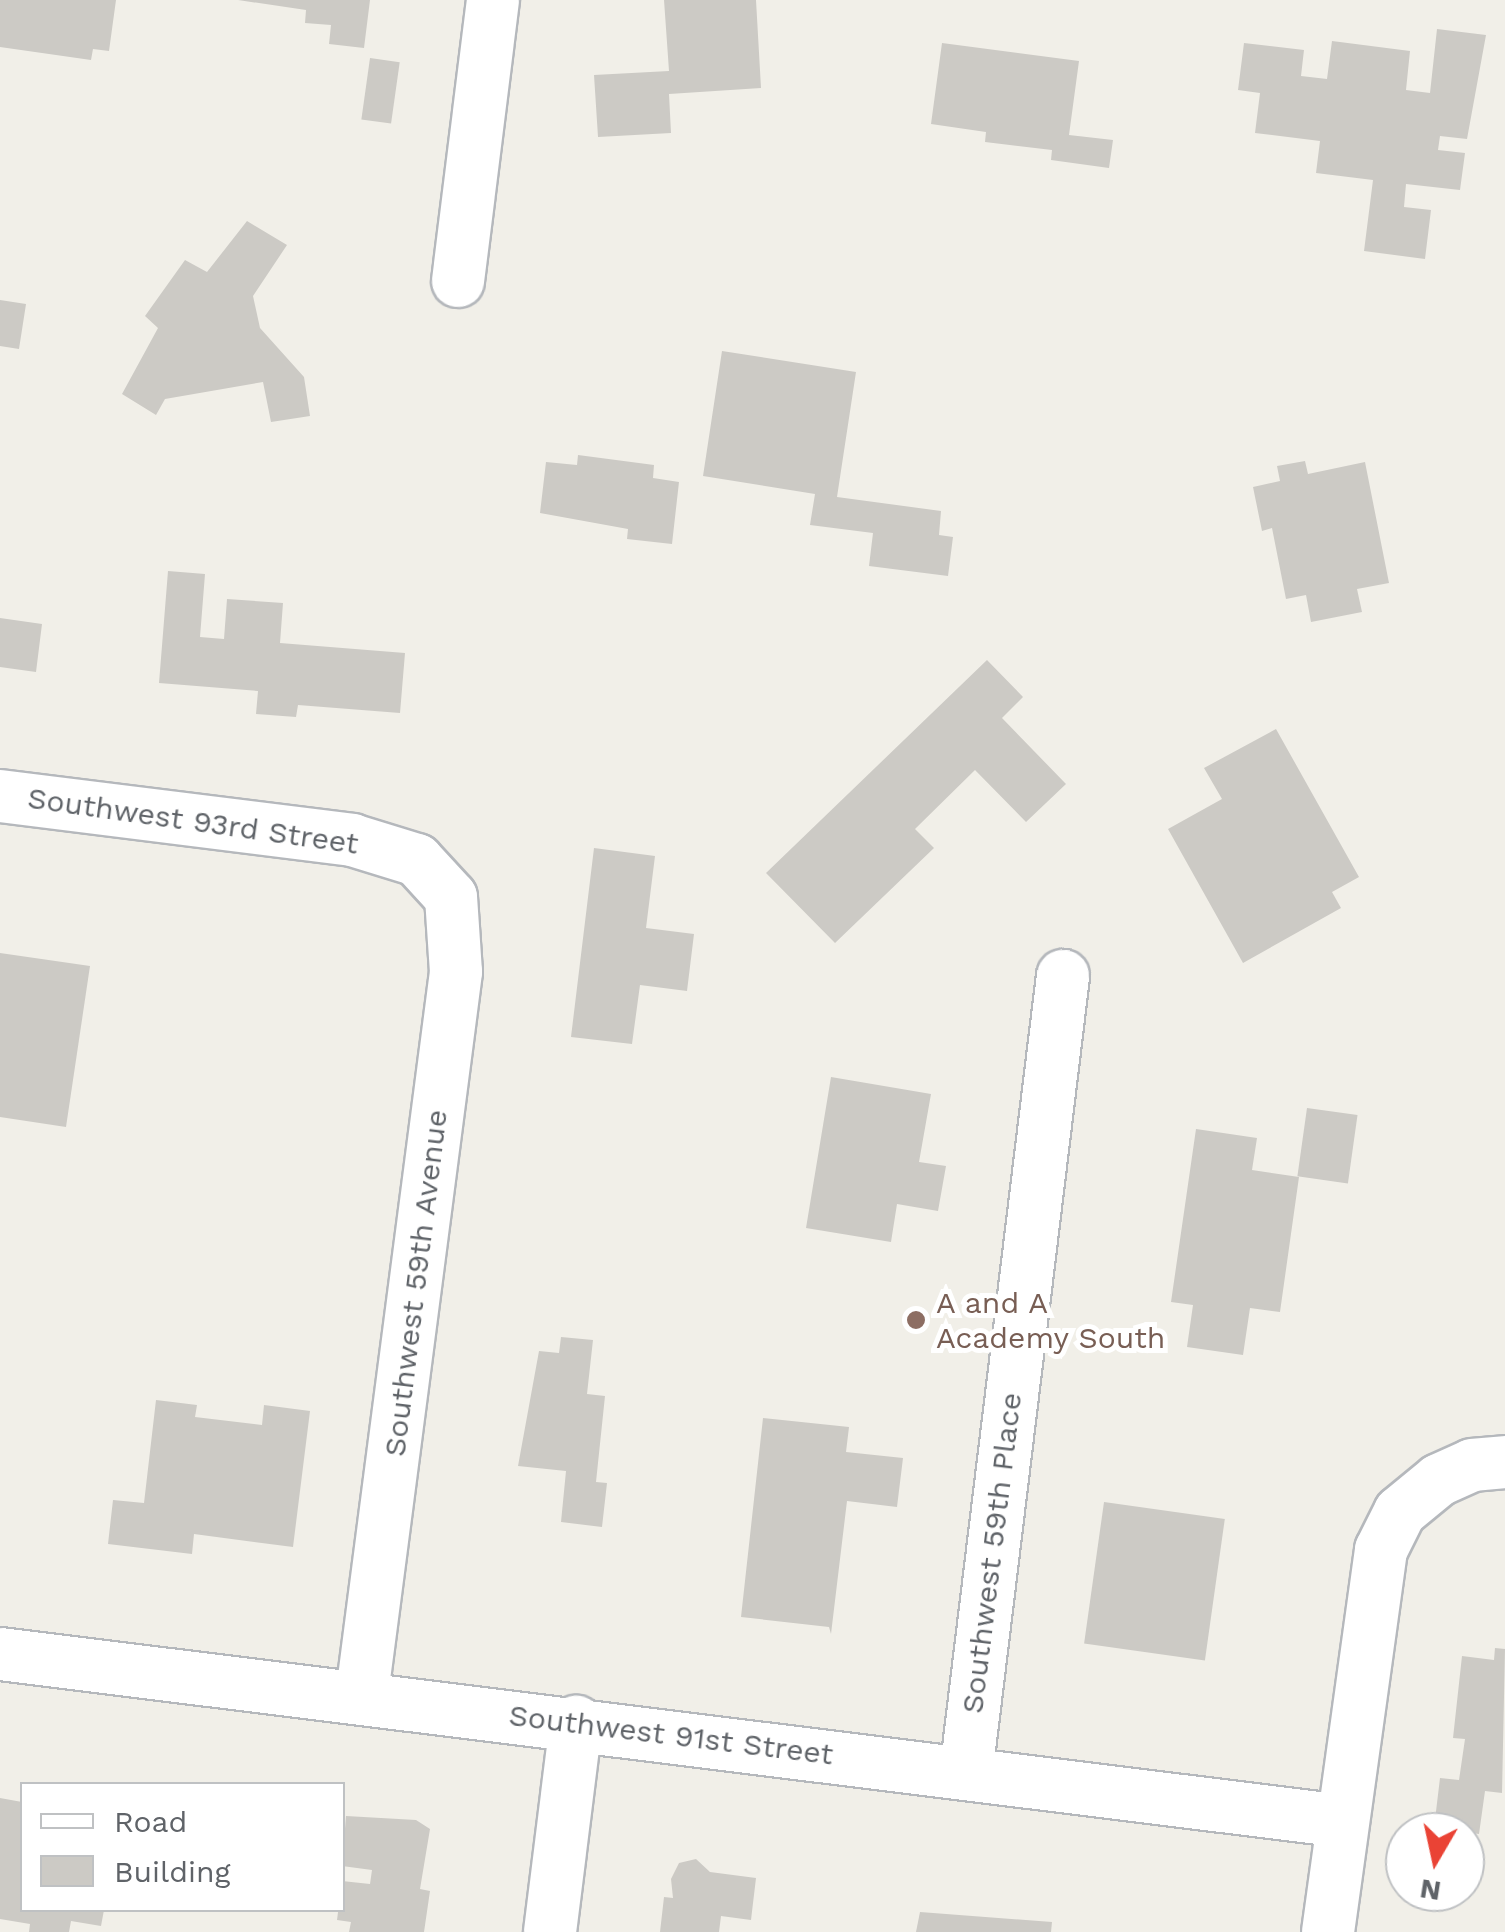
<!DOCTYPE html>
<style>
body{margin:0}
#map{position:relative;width:1505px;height:1932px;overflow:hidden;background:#f1efe8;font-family:"Work Sans",sans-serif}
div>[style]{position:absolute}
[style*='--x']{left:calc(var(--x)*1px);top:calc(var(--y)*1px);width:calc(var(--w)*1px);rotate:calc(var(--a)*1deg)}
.building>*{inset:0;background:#cccac5;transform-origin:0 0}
.roads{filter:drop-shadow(2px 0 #b5b8bc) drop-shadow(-2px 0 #b5b8bc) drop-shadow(0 2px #b5b8bc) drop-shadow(0 -2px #b5b8bc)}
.minor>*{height:52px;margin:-26px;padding:0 26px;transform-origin:26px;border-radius:26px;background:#fff}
.dots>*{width:28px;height:28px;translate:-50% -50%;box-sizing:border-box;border:5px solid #fff;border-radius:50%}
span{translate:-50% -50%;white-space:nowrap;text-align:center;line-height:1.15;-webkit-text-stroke:10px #fff;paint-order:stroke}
.street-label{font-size:30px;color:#5f6368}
.education-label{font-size:30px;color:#785e54}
.left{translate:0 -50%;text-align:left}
.legend{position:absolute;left:20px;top:1782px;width:325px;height:130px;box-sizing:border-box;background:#fff;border:2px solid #bfc1c3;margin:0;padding:12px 18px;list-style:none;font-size:30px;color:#5f6368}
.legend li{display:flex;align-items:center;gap:20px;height:50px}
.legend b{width:50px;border:2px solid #bfc1c3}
.north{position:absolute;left:1385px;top:1812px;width:100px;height:100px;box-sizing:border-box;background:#fff;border:2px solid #bfc1c3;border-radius:50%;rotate:189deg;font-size:28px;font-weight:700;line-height:40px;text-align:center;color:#5f6368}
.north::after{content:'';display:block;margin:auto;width:35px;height:45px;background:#ea4335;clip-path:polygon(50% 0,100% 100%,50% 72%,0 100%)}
</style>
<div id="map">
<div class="building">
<div style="clip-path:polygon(0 0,116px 0,109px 51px,93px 49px,91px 60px,0 47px)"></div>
<div style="clip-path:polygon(238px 0,370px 0,364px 48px,329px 44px,331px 25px,305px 23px,306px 10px)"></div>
<div style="clip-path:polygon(664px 0,756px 0,761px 88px,669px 94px,671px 133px,598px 137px,594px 75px,669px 71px)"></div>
<div style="clip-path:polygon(1437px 29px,1486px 35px,1467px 139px,1440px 136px,1438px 150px,1465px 153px,1460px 190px,1406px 184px,1404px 207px,1431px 210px,1425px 259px,1364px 251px,1373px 180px,1316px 173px,1320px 141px,1255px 133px,1260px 93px,1238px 90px,1244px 43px,1304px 50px,1301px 76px,1327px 79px,1332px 41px,1410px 51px,1406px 90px,1430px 93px)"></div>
<div style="clip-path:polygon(942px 43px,1079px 61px,1069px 135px,1113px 140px,1109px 168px,1051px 160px,1052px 150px,985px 142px,986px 132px,931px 124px)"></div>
<div style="left:370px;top:58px;width:30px;height:62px;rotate:8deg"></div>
<div style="clip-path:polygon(247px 221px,287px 245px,253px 296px,260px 328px,304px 377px,310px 416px,271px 422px,263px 382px,165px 399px,156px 415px,122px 394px,158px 328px,145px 316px,185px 260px,207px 272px)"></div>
<div style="clip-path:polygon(0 300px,26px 304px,19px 349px,0 346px)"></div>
<div style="clip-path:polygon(722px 351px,856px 372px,837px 497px,941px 511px,939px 535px,953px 537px,948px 576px,869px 566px,873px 533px,810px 525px,815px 494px,703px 476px)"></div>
<div style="clip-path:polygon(578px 455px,654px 465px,653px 478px,679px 482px,672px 544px,627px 539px,628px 529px,540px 513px,546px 462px,577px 465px)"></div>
<div style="clip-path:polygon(1305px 461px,1308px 474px,1365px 462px,1389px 583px,1357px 589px,1362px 612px,1311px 622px,1306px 595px,1286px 599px,1272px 528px,1262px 531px,1253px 487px,1280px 481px,1277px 466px)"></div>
<div style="clip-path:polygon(168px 571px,205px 574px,200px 637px,224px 639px,227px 599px,283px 603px,280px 643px,405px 653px,400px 713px,298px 705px,296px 717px,256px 714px,258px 691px,159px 683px)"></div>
<div style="clip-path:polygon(0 618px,42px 624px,36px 672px,0 667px)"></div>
<div style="clip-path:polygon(987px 660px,1023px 697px,1002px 718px,1066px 784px,1026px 822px,975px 770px,915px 829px,934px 848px,835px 943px,766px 873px)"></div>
<div style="clip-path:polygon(1276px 729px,1359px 877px,1332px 892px,1341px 908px,1243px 963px,1168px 829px,1222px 799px,1204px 768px)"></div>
<div style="clip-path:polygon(594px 848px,655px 856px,646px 928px,694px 934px,687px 991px,640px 985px,632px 1044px,571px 1037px)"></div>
<div style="clip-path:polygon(0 953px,90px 966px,66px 1127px,0 1117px)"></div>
<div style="clip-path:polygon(831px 1077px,931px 1094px,919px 1162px,946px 1166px,938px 1211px,897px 1204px,891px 1242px,806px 1228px)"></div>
<div style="left:1307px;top:1108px;width:51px;height:69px;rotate:8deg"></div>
<div style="clip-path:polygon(1196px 1129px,1257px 1138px,1252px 1170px,1299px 1177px,1280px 1312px,1250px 1308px,1243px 1355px,1187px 1347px,1193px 1305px,1171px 1302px)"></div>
<div style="clip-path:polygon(561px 1337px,593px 1340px,587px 1394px,605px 1396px,596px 1482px,607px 1483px,602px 1527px,561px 1522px,566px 1471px,518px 1466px,539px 1351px,559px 1353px)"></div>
<div style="clip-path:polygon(156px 1400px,197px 1405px,195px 1417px,262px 1425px,264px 1405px,310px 1411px,293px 1547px,194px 1534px,192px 1554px,108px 1544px,113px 1500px,144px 1503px)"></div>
<div style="clip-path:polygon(763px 1418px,849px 1427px,846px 1452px,903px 1458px,897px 1507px,847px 1501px,831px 1634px,829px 1627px,741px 1617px)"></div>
<div style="left:1104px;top:1502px;width:122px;height:143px;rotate:8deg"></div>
<div style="clip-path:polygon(1495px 1648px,1505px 1649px,1502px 1793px,1485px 1791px,1479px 1834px,1434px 1828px,1440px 1778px,1459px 1780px,1465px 1739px,1453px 1738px,1462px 1656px,1494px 1660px)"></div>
<div style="clip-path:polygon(0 1798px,22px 1802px,22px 1910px,104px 1910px,101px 1926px,71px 1921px,69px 1932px,29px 1932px,30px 1924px,0 1919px)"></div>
<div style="clip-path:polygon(346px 1816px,416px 1820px,430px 1829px,420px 1889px,430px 1891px,424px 1932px,349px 1932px,351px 1922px,337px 1920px,342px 1881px,370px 1884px,372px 1870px,342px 1866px)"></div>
<div style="clip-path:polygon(696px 1859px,710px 1872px,756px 1878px,751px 1920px,721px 1916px,719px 1932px,660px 1932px,664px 1897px,673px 1898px,671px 1879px,679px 1863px)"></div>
<div style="clip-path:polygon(920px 1912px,1052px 1922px,1051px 1932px,916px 1932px)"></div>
</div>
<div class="roads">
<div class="minor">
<div style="--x:458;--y:281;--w:283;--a:-82.9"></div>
<div style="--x:0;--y:796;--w:355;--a:7.1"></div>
<div style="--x:352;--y:840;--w:68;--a:17.1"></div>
<div style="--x:417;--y:860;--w:50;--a:47.4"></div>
<div style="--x:451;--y:897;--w:75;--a:86.2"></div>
<div style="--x:456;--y:972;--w:728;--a:97.42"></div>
<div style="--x:0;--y:1654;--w:1352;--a:7.09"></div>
<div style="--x:966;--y:1773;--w:803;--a:-83.06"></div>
<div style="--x:550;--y:1932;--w:212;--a:-82.9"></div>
<div style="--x:1328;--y:1932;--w:386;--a:-82.1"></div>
<div style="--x:1381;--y:1550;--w:42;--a:-63.4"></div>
<div style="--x:1400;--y:1512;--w:50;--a:-39.4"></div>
<div style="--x:1439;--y:1480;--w:36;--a:-24"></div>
<div style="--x:1472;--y:1465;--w:33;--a:-5"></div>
</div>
</div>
<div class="dots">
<div style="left:916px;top:1320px;background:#8d6e63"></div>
</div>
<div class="street-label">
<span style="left:193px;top:821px;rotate:8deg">Southwest 93rd Street</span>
<span style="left:416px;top:1283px;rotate:-83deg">Southwest 59th Avenue</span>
<span style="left:992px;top:1553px;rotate:-83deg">Southwest 59th Place</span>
<span style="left:671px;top:1735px;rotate:7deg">Southwest 91st Street</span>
</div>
<div class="education-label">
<span class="left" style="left:936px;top:1320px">A and A<br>Academy South</span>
</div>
<ul class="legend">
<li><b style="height:12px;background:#fff"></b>Road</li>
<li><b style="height:28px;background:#cccac5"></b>Building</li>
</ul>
<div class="north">N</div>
</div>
